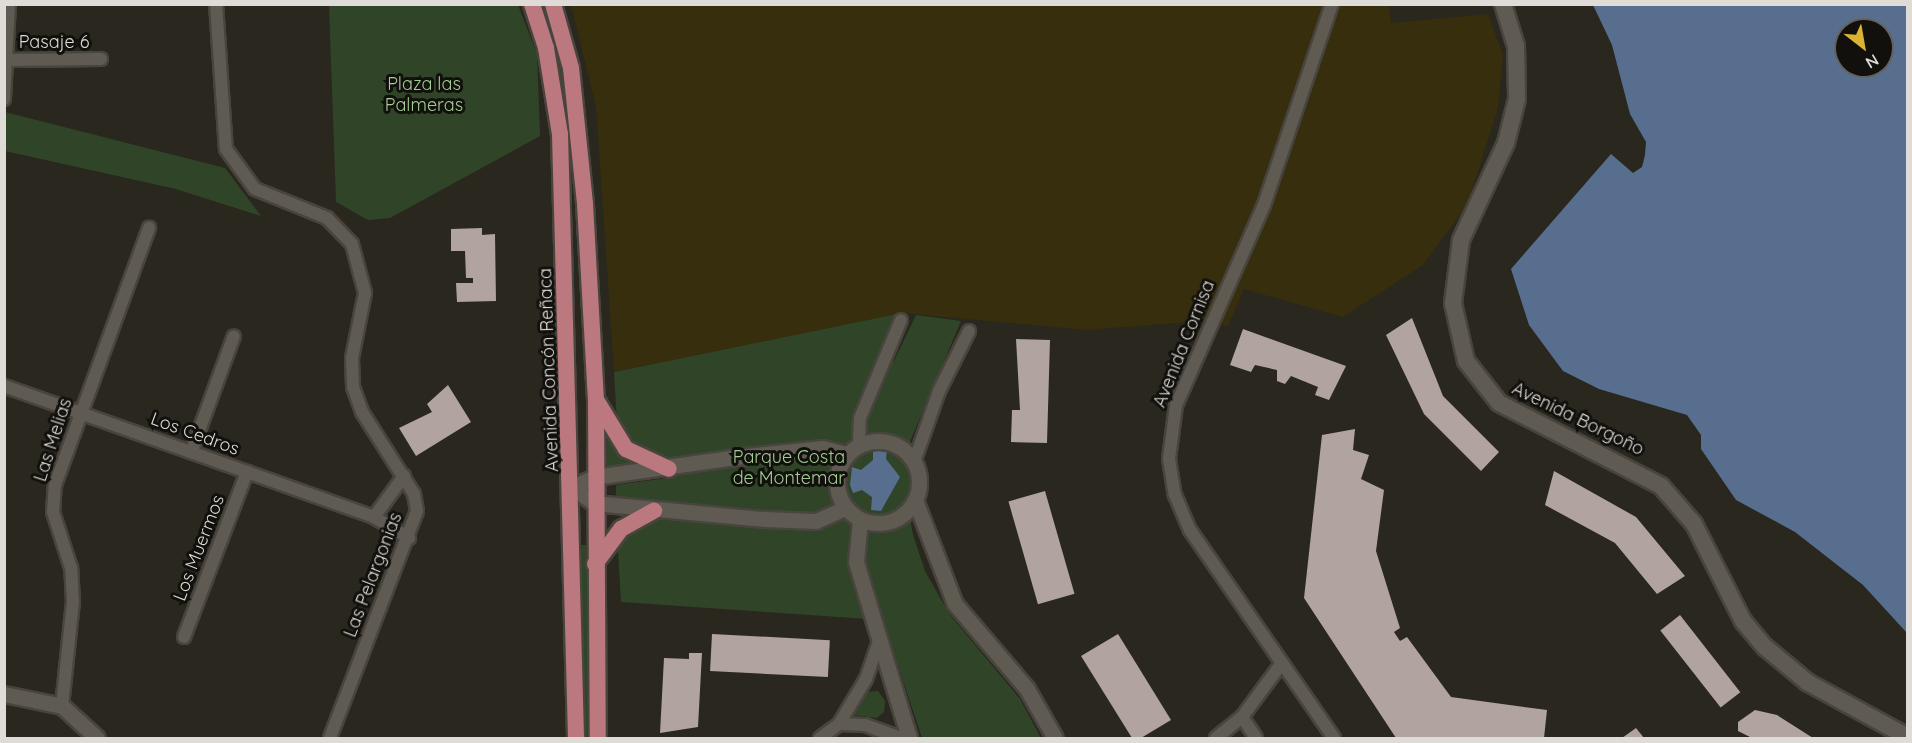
<!DOCTYPE html>
<meta charset="utf-8">
<style>
body{margin:0}
#map{position:relative;width:1912px;height:743px;overflow:hidden;background:#2a271e;font-family:Quicksand,sans-serif}
div>[style]{position:absolute}
[style*='--x']{left:calc(var(--x)*1px);top:calc(var(--y)*1px);width:calc(var(--w)*1px);rotate:calc(var(--a)*1deg)}
.green>*{inset:0;background:#304528;transform-origin:0 0}
.sand>*{inset:0;background:#362e0d}
.water>*{inset:0;background:#576e8f}
.building>*{inset:0;background:#b0a3a0;transform-origin:0 0}
.roads{filter:drop-shadow(2px 0 #48443e) drop-shadow(-2px 0 #48443e) drop-shadow(0 2px #48443e) drop-shadow(0 -2px #48443e)}
.minor>*{height:12px;margin:-6px;padding:0 6px;transform-origin:6px;border-radius:6px;background:#5f5b52}
.tertiary>*{height:15px;margin:-7.5px;padding:0 7.5px;transform-origin:7.5px;border-radius:7.5px;background:#5f5b52}
.tertiary>.ring{margin:-7.5px;padding:0;box-sizing:content-box;background:none;border:15px solid #5f5b52;border-radius:50%}
.secondary>*{height:16px;margin:-8px;padding:0 8px;transform-origin:8px;border-radius:8px;background:#5f5b52}
.primary>*{height:16px;margin:-8px;padding:0 8px;transform-origin:8px;border-radius:8px;background:#bb787e}
span{translate:-50% -50%;white-space:nowrap;text-align:center;line-height:1.15;-webkit-text-stroke:6px #11100c;paint-order:stroke}
.street-label{font-size:18px;color:#dfdcd7}
.park-label{font-size:18px;color:#a4cd95}
.frame{position:absolute;inset:0;border:6px solid #dfdcd7;pointer-events:none}
.north{position:absolute;left:1834px;top:18px;width:60px;height:60px;box-sizing:border-box;background:#11100c;border:2px solid #63625d;border-radius:50%;rotate:149deg;font-size:16px;font-weight:700;line-height:24px;text-align:center;color:#dfdcd7}
.north::after{content:'';display:block;margin:auto;width:21px;height:27px;background:#dab333;clip-path:polygon(50% 0,100% 100%,50% 72%,0 100%)}
</style>
<div id="map">
<div class="green">
<div style="clip-path:polygon(329px 5px,518px 5px,537px 54px,540px 136px,390px 218px,368px 220px,336px 202px)"></div>
<div style="clip-path:polygon(539px 5px,545px 6px,564px 74px,574px 169px,569px 170px,559px 74px)"></div>
<div style="clip-path:polygon(5px 112px,225px 168px,261px 216px,176px 189px,5px 151px)"></div>
<div style="clip-path:polygon(895px 314px,879px 362px,894px 361px,916px 315px,961px 321px,909px 444px,915px 483px,907px 501px,913px 535px,925px 571px,950px 615px,1020px 699px,1041px 738px,922px 738px,883px 620px,621px 602px,618px 550px,649px 503px,616px 498px,616px 485px,667px 478px,617px 423px,614px 372px)"></div>
<div style="clip-path:polygon(607px 437px,620px 455px,639px 467px,606px 470px)"></div>
<div style="left:580px;top:545px;width:7px;height:193px"></div>
<div style="clip-path:polygon(878px 691px,885px 701px,884px 712px,877px 718px,852px 715px,865px 692px)"></div>
</div>
<div class="sand">
<div style="clip-path:polygon(571px 5px,1389px 5px,1391px 23px,1488px 14px,1503px 55px,1498px 108px,1467px 206px,1423px 265px,1343px 317px,1244px 289px,1228px 326px,1202px 321px,1086px 330px,902px 313px,614px 372px,596px 106px)"></div>
</div>
<div class="water">
<div style="clip-path:polygon(evenodd,1593px 5px,1907px 5px,1907px 633px,1863px 585px,1795px 532px,1736px 500px,1701px 449px,1701px 435px,1687px 415px,1599px 389px,1563px 371px,1529px 325px,1511px 269px,1611px 154px,1633px 173px,1642px 167px,1645px 155px,1646px 142px,1630px 114px,1612px 45px,1593px 5px,1846px 30px,1882px 30px,1882px 66px,1846px 66px,1846px 30px)"></div>
<div style="clip-path:polygon(873px 448px,887px 448px,886px 459px,900px 477px,881px 511px,871px 510px,872px 497px,862px 490px,853px 493px,850px 485px,852px 467px,861px 470px,873px 460px)"></div>
</div>
<div class="building">
<div style="clip-path:polygon(482px 228px,482px 235px,495px 234px,496px 301px,457px 302px,456px 283px,473px 283px,473px 278px,466px 278px,465px 251px,451px 251px,451px 229px)"></div>
<div style="clip-path:polygon(1412px 318px,1443px 396px,1499px 452px,1481px 471px,1424px 414px,1386px 335px)"></div>
<div style="clip-path:polygon(1243px 329px,1346px 366px,1329px 400px,1315px 395px,1318px 387px,1291px 376px,1285px 384px,1277px 381px,1277px 370px,1255px 365px,1251px 372px,1230px 365px)"></div>
<div style="clip-path:polygon(1016px 339px,1050px 340px,1047px 443px,1011px 442px,1012px 410px,1020px 410px)"></div>
<div style="clip-path:polygon(448px 385px,471px 422px,416px 456px,399px 428px,432px 412px,427px 404px)"></div>
<div style="clip-path:polygon(1355px 429px,1353px 450px,1369px 455px,1361px 479px,1384px 490px,1376px 551px,1400px 628px,1394px 632px,1400px 641px,1407px 637px,1451px 697px,1547px 710px,1544px 738px,1396px 738px,1304px 598px,1322px 435px)"></div>
<div style="clip-path:polygon(1554px 471px,1636px 517px,1685px 576px,1657px 594px,1615px 543px,1545px 505px)"></div>
<div style="left:1045px;top:491px;width:107px;height:38px;rotate:74deg"></div>
<div style="left:1680px;top:615px;width:98px;height:25px;rotate:52deg"></div>
<div style="left:712px;top:634px;width:118px;height:37px;rotate:3deg"></div>
<div style="clip-path:polygon(1118px 634px,1171px 720px,1141px 738px,1132px 738px,1081px 656px)"></div>
<div style="clip-path:polygon(689px 653px,702px 653px,698px 727px,660px 733px,664px 658px,689px 659px)"></div>
<div style="clip-path:polygon(1755px 710px,1777px 715px,1813px 738px,1752px 738px,1738px 731px,1738px 722px)"></div>
<div style="clip-path:polygon(1636px 728px,1644px 738px,1622px 738px)"></div>
</div>
<div class="roads">
<div class="minor">
<div style="--x:216;--y:4;--w:145;--a:86.1"></div>
<div style="--x:226;--y:149;--w:49;--a:54.1"></div>
<div style="--x:255;--y:189;--w:78;--a:21.9"></div>
<div style="--x:327;--y:218;--w:36;--a:46"></div>
<div style="--x:352;--y:244;--w:51;--a:75.1"></div>
<div style="--x:365;--y:293;--w:66;--a:101.3"></div>
<div style="--x:352;--y:358;--w:29;--a:88"></div>
<div style="--x:353;--y:387;--w:27;--a:70"></div>
<div style="--x:362;--y:412;--w:97;--a:57.6"></div>
<div style="--x:414;--y:494;--w:17;--a:80"></div>
<div style="--x:417;--y:511;--w:243;--a:111"></div>
<div style="--x:1332;--y:4;--w:212;--a:108.7"></div>
<div style="--x:1264;--y:205;--w:219;--a:113.7"></div>
<div style="--x:1176;--y:405;--w:54;--a:97.4"></div>
<div style="--x:1169;--y:459;--w:36;--a:81"></div>
<div style="--x:1175;--y:495;--w:38;--a:67"></div>
<div style="--x:1190;--y:530;--w:253;--a:55.3"></div>
<div style="--x:8;--y:60;--w:93;--a:-0.6"></div>
<div style="--x:4;--y:99;--w:95;--a:-87"></div>
<div style="--x:4;--y:386;--w:393;--a:19.5"></div>
<div style="--x:374;--y:517;--w:41;--a:31"></div>
<div style="--x:859;--y:444;--w:26;--a:-88"></div>
<div style="--x:860;--y:418;--w:106;--a:-67.3"></div>
<div style="--x:192;--y:450;--w:121;--a:-69.8"></div>
<div style="--x:914;--y:462;--w:75;--a:-70.6"></div>
<div style="--x:939;--y:391;--w:67;--a:-63.4"></div>
<div style="--x:374;--y:517;--w:51;--a:-53.8"></div>
<div style="--x:184;--y:637;--w:177;--a:-69.1"></div>
<div style="--x:62;--y:706;--w:105;--a:-84"></div>
<div style="--x:73;--y:602;--w:34;--a:-93"></div>
<div style="--x:71;--y:568;--w:59;--a:-107.8"></div>
<div style="--x:53;--y:512;--w:27;--a:-86"></div>
<div style="--x:55;--y:485;--w:274;--a:-69.9"></div>
<div style="--x:1242;--y:717;--w:25;--a:56"></div>
<div style="--x:839;--y:724;--w:26;--a:2"></div>
<div style="--x:865;--y:725;--w:38;--a:20"></div>
<div style="--x:820;--y:738;--w:24;--a:-36"></div>
<div style="--x:839;--y:724;--w:52;--a:-59"></div>
<div style="--x:866;--y:679;--w:37;--a:-71"></div>
<div style="--x:1216;--y:738;--w:33;--a:-39"></div>
<div style="--x:1242;--y:717;--w:67;--a:-53.5"></div>
</div>
<div class="tertiary">
<div class="ring" style="left:837px;top:441px;width:67px;height:67px"></div>
<div style="--x:572;--y:487;--w:27;--a:36"></div>
<div style="--x:594;--y:503;--w:171;--a:5.4"></div>
<div style="--x:764;--y:519;--w:52;--a:2.2"></div>
<div style="--x:816;--y:521;--w:32;--a:-24"></div>
<div style="--x:572;--y:487;--w:24;--a:-24"></div>
<div style="--x:594;--y:477;--w:143;--a:-8"></div>
<div style="--x:736;--y:457;--w:87;--a:-5.9"></div>
<div style="--x:823;--y:448;--w:24;--a:15"></div>
<div style="--x:915;--y:500;--w:111;--a:69"></div>
<div style="--x:955;--y:604;--w:111;--a:49.7"></div>
<div style="--x:1027;--y:689;--w:56;--a:60.3"></div>
<div style="--x:860;--y:520;--w:42;--a:95.4"></div>
<div style="--x:856;--y:562;--w:184;--a:73.2"></div>
<div style="--x:4;--y:694;--w:59;--a:11.7"></div>
<div style="--x:62;--y:706;--w:47;--a:42.4"></div>
</div>
<div class="secondary">
<div style="--x:1503;--y:4;--w:44;--a:72.8"></div>
<div style="--x:1516;--y:46;--w:53;--a:88.9"></div>
<div style="--x:1517;--y:99;--w:45;--a:104"></div>
<div style="--x:1506;--y:143;--w:107;--a:114.9"></div>
<div style="--x:1461;--y:240;--w:64;--a:97.2"></div>
<div style="--x:1453;--y:303;--w:59;--a:77.4"></div>
<div style="--x:1466;--y:361;--w:53;--a:51.8"></div>
<div style="--x:1499;--y:403;--w:182;--a:27.1"></div>
<div style="--x:1661;--y:486;--w:50;--a:49"></div>
<div style="--x:1694;--y:524;--w:109;--a:63.2"></div>
<div style="--x:1743;--y:621;--w:34;--a:50"></div>
<div style="--x:1765;--y:647;--w:55;--a:39.8"></div>
<div style="--x:1807;--y:682;--w:115;--a:28.6"></div>
</div>
<div class="primary">
<div style="--x:532;--y:4;--w:46;--a:72.3"></div>
<div style="--x:546;--y:48;--w:87;--a:80.8"></div>
<div style="--x:560;--y:134;--w:604;--a:88.48"></div>
<div style="--x:553;--y:4;--w:66;--a:74.3"></div>
<div style="--x:571;--y:68;--w:137;--a:84.1"></div>
<div style="--x:585;--y:204;--w:196;--a:86.8"></div>
<div style="--x:596;--y:400;--w:338;--a:89.7"></div>
<div style="--x:598;--y:403;--w:54;--a:58.7"></div>
<div style="--x:626;--y:449;--w:47;--a:24.9"></div>
<div style="--x:595;--y:564;--w:44;--a:-53.4"></div>
<div style="--x:621;--y:529;--w:38;--a:-29"></div>
</div>
</div>
<div class="street-label">
<span style="left:54px;top:42px">Pasaje 6</span>
<span style="left:1184px;top:344px;rotate:-68deg">Avenida Cornisa</span>
<span style="left:549px;top:370px;rotate:-92deg">Avenida Concón Reñaca</span>
<span style="left:1578px;top:419px;rotate:26deg">Avenida Borgoño</span>
<span style="left:195px;top:434px;rotate:20deg">Los Cedros</span>
<span style="left:53px;top:440px;rotate:-72deg">Las Melias</span>
<span style="left:199px;top:548px;rotate:-69deg">Los Muermos</span>
<span style="left:373px;top:575px;rotate:-69deg">Las Pelargonias</span>
</div>
<div class="park-label">
<span style="left:424px;top:95px">Plaza las<br>Palmeras</span>
<span style="left:789px;top:468px">Parque Costa<br>de Montemar</span>
</div>
<div class="frame"></div>
<div class="north">N</div>
</div>
